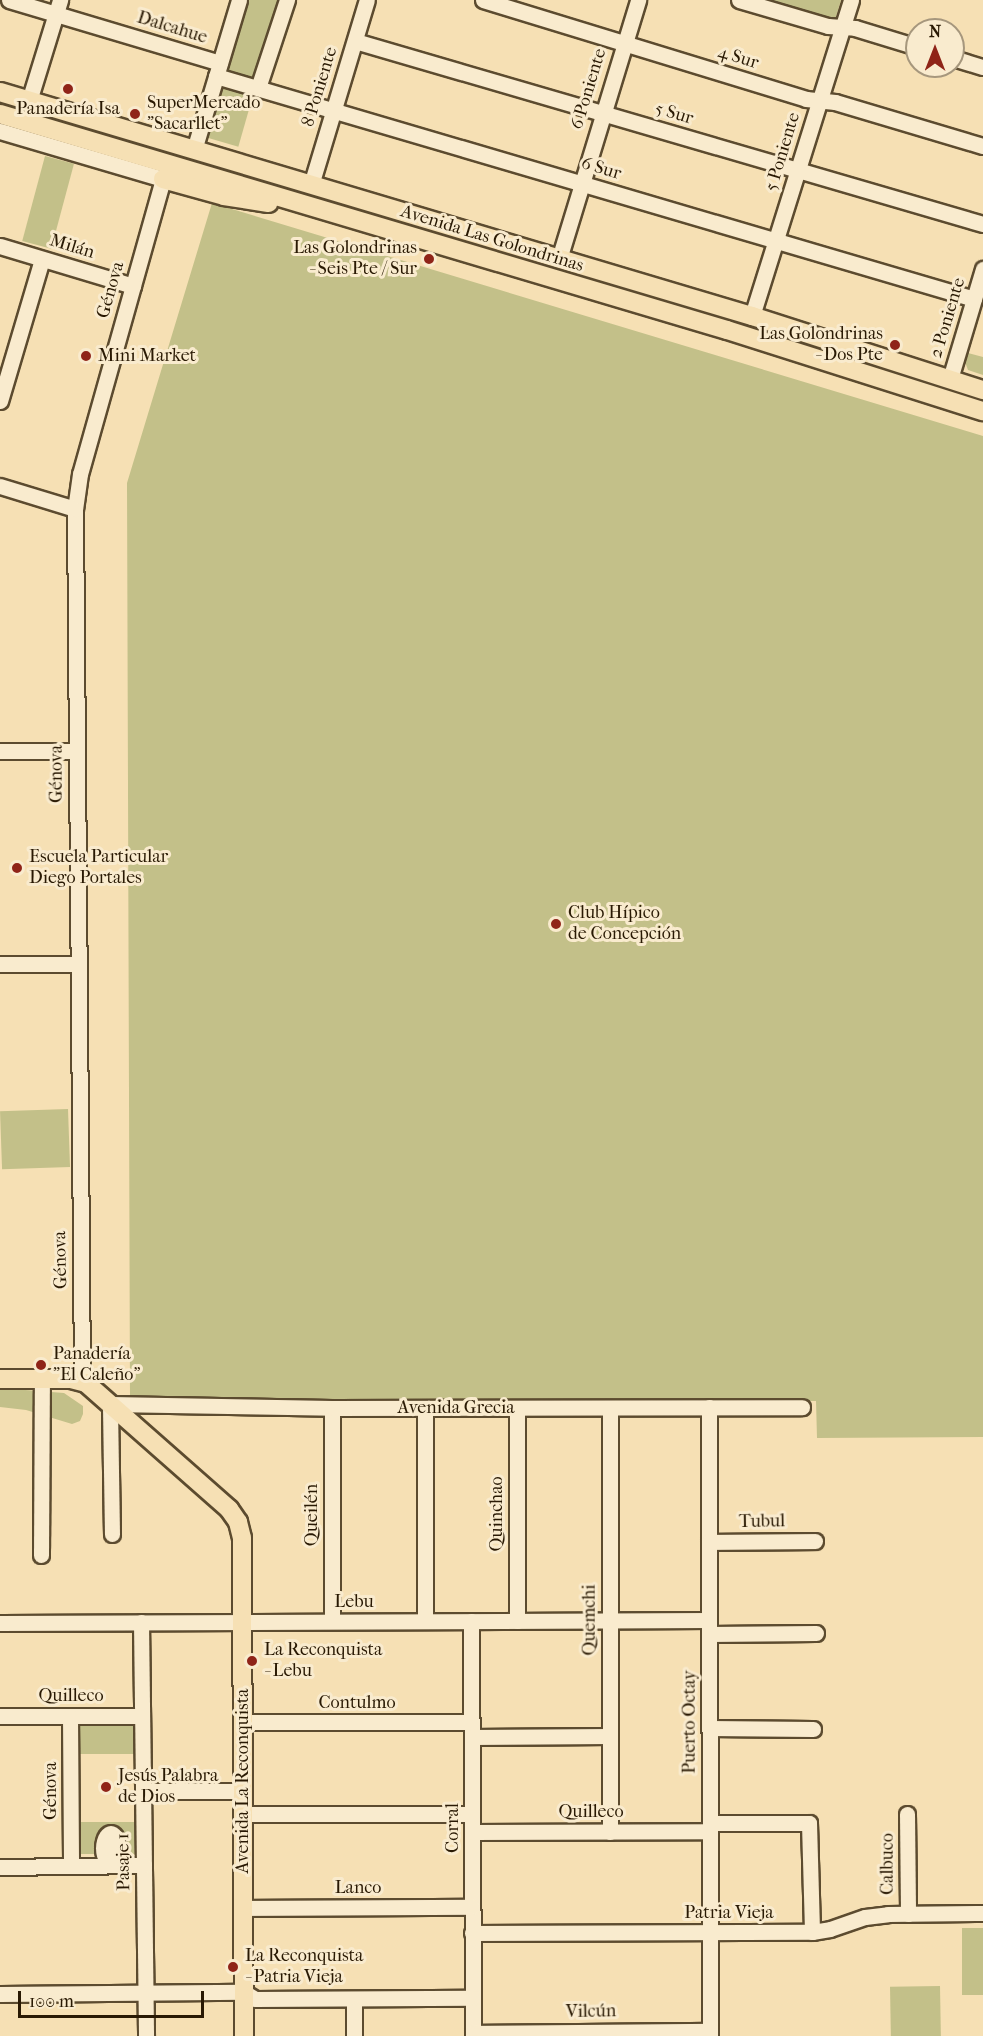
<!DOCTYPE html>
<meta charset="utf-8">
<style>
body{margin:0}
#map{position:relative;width:983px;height:2036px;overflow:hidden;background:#f6e0b4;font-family:"IM FELL French Canon",serif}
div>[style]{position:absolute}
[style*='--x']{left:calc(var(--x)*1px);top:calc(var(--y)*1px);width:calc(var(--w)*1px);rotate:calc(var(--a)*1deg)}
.green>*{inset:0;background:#c3c089;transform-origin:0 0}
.roads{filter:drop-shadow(2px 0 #5c4b2f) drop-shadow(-2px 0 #5c4b2f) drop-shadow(0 2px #5c4b2f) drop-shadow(0 -2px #5c4b2f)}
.minor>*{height:15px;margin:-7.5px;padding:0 7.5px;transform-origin:7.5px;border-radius:7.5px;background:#f9ebce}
.minor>.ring{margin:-7.5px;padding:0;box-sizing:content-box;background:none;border:15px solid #f9ebce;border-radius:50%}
.major>*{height:18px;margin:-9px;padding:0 9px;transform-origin:9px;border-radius:9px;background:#f6e0b4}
.dots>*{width:16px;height:16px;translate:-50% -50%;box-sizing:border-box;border:3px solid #f9ebce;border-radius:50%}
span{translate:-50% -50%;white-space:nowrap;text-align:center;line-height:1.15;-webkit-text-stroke:6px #f9ebce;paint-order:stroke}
.street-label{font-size:18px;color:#291903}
.poi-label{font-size:18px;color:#291903}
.left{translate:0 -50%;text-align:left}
.right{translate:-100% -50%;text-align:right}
.north{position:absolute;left:905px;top:18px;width:60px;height:60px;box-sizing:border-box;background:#f9ebce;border:2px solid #a6977d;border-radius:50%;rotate:0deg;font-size:16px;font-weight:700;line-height:24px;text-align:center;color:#291903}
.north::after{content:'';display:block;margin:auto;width:21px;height:27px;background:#8f2418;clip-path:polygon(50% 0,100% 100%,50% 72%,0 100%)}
.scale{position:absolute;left:18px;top:1991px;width:186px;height:27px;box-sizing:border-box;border:3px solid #291903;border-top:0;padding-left:8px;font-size:18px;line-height:21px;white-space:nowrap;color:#291903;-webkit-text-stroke:4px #f9ebce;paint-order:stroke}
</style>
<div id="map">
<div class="green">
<div style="clip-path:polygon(247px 0,281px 0,253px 80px,228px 72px,227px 64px)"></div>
<div style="clip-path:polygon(763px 0,841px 0,835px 20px)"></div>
<div style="left:223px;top:84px;width:32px;height:56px;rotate:16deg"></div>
<div style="left:45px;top:156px;width:30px;height:88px;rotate:15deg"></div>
<div style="clip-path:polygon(212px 203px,983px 436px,983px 1437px,817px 1438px,816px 1401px,130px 1403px,127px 483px)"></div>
<div style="clip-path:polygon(968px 353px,983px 357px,983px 375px,968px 370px,965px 362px)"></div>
<div style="left:68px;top:1109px;width:58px;height:68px;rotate:88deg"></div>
<div style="clip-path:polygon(0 1388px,64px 1393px,83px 1406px,83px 1414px,80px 1421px,72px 1424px,26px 1410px,0 1407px)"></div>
<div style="left:136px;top:1722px;width:32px;height:61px;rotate:90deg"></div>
<div style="left:76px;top:1822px;width:62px;height:32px"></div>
<div style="left:962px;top:1928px;width:21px;height:67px"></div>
<div style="left:940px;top:1986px;width:50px;height:50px;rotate:89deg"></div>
</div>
<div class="roads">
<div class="minor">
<div style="--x:9;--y:0;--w:220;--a:16.6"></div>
<div style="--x:483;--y:0;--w:338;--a:17"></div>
<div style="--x:806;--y:99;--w:29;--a:6"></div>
<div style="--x:835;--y:102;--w:154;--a:16.6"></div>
<div style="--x:739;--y:0;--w:93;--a:16.3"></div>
<div style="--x:828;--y:26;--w:27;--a:4"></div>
<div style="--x:855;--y:28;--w:65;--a:17"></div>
<div style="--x:355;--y:41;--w:654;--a:16.25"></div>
<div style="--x:953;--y:58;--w:31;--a:17"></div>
<div style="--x:216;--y:76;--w:790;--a:16.39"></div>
<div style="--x:258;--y:88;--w:93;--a:-71.8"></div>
<div style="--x:29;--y:101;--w:106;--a:-72.9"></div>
<div style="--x:0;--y:131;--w:170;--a:16.4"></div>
<div style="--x:163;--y:179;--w:306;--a:105.7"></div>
<div style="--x:80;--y:474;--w:35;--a:98"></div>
<div style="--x:75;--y:509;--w:872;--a:89.54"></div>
<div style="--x:194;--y:150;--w:157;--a:-73.3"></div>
<div style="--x:311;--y:185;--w:193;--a:-73.2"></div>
<div style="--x:0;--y:246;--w:139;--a:16.7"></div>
<div style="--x:559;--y:259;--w:271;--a:-73"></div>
<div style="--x:752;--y:316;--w:331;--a:-72.6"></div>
<div style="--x:950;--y:379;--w:115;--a:-73.3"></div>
<div style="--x:0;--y:401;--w:148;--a:-73.5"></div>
<div style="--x:0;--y:486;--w:78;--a:17"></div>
<div style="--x:0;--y:751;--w:76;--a:0"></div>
<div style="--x:0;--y:964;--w:78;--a:0"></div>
<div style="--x:709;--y:1407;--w:629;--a:89.91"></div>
<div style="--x:332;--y:1408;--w:213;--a:90"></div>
<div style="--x:425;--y:1408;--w:213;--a:90"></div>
<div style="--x:517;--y:1408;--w:213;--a:90"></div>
<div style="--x:112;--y:1534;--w:130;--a:-90.9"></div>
<div style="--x:110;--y:1404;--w:222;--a:1"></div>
<div style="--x:332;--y:1408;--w:470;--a:-0.1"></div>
<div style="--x:709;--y:1542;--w:106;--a:-0.5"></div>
<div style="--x:41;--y:1555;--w:176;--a:-89.7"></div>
<div style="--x:471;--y:1621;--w:415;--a:89.7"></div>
<div style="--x:141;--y:1622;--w:414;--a:89.3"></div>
<div style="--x:0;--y:1623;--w:709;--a:-0.24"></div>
<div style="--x:709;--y:1634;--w:107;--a:-0.5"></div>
<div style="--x:0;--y:1716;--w:142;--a:0"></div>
<div style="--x:70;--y:1716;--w:150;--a:89.6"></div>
<div style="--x:242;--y:1722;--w:230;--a:0"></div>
<div style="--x:709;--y:1728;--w:104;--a:0.6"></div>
<div style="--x:472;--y:1737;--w:138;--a:-0.4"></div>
<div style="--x:143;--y:1791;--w:100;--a:0"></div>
<div style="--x:243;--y:1814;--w:229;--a:0"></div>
<div style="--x:907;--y:1814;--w:100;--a:89.4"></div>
<div style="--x:710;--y:1823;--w:99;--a:0"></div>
<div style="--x:809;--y:1823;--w:109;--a:88.4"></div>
<div style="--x:472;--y:1832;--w:238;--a:-0.2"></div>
<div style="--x:610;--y:1832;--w:424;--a:-90"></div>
<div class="ring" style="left:103.5px;top:1833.5px;width:-4px;height:-4px"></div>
<div style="--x:0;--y:1867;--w:144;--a:-0.8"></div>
<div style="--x:243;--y:1908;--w:229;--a:-0.3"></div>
<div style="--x:472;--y:1933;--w:340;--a:-0.2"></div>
<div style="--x:812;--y:1932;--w:18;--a:-9"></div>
<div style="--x:830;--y:1929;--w:37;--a:-19"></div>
<div style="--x:865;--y:1917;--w:23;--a:-7"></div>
<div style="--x:888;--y:1914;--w:95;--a:-0.6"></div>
<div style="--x:0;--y:1994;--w:244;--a:-0.5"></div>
<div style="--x:244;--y:1992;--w:13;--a:32"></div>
<div style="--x:255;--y:1999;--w:218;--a:-0.3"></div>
<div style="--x:473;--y:2033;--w:237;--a:-0.5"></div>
<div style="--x:354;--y:2036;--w:37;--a:-90"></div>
</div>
<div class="major">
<div style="--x:0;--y:92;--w:785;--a:16.59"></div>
<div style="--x:752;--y:316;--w:243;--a:17.8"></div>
<div style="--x:0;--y:114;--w:758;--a:16.55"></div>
<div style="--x:727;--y:330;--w:269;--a:17.6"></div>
<div style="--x:163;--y:179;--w:63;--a:15.6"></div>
<div style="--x:224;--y:196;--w:45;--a:9"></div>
<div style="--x:0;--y:1379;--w:71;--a:0"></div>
<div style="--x:71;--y:1379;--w:16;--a:15"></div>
<div style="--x:86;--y:1383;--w:191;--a:41.4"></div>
<div style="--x:229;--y:1509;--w:16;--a:55"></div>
<div style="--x:238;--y:1522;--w:16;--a:76"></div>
<div style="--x:242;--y:1538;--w:498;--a:89.8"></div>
</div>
</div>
<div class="dots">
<div style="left:68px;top:89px;background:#8f2418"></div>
<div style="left:135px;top:114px;background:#8f2418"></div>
<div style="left:429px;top:259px;background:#8f2418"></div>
<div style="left:895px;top:345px;background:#8f2418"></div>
<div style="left:86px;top:356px;background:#8f2418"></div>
<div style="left:17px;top:868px;background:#8f2418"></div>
<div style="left:556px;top:924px;background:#8f2418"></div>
<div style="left:41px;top:1365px;background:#8f2418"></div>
<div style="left:252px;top:1661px;background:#8f2418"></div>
<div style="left:106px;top:1787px;background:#8f2418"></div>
<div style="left:233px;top:1967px;background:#8f2418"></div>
</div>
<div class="street-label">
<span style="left:172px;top:28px;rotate:17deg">Dalcahue</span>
<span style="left:738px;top:58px;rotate:17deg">4 Sur</span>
<span style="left:320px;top:87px;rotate:-73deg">8 Poniente</span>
<span style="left:589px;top:89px;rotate:-73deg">6 Poniente</span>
<span style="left:674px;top:114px;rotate:16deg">5 Sur</span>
<span style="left:783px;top:152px;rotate:-73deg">5 Poniente</span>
<span style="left:601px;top:169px;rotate:16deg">6 Sur</span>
<span style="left:492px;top:239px;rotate:17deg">Avenida Las Golondrinas</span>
<span style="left:72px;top:247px;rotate:17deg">Milán</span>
<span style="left:111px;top:290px;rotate:-74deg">Génova</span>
<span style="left:948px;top:318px;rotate:-73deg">2 Poniente</span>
<span style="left:57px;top:774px;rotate:-90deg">Génova</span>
<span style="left:61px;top:1260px;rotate:-91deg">Génova</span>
<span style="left:456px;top:1408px">Avenida Grecia</span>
<span style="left:497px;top:1514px;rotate:-90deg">Quinchao</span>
<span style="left:312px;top:1515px;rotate:-90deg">Queilén</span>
<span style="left:762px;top:1522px;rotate:-1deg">Tubul</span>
<span style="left:354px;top:1602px">Lebu</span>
<span style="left:590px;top:1620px;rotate:-90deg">Quemchi</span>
<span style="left:71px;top:1696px">Quilleco</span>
<span style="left:357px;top:1703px">Contulmo</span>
<span style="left:690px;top:1722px;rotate:-90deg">Puerto Octay</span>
<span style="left:243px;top:1781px;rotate:-90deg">Avenida La Reconquista</span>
<span style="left:51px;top:1791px;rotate:-90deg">Génova</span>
<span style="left:591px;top:1812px">Quilleco</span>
<span style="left:453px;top:1828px;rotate:-90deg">Corral</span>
<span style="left:124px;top:1862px;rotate:-91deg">Pasaje 1</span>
<span style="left:888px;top:1864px;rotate:-90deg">Calbuco</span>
<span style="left:358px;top:1888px">Lanco</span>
<span style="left:729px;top:1913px">Patria Vieja</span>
<span style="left:591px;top:2012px;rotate:-1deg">Vilcún</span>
</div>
<div class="poi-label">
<span class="left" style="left:147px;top:114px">SuperMercado<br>"Sacarllet"</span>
<span style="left:68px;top:109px">Panadería Isa</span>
<span class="right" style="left:417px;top:259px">Las Golondrinas<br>- Seis Pte / Sur</span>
<span class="right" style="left:883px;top:345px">Las Golondrinas<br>- Dos Pte</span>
<span class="left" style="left:98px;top:356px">Mini Market</span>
<span class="left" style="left:29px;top:868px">Escuela Particular<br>Diego Portales</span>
<span class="left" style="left:568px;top:924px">Club Hípico<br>de Concepción</span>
<span class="left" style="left:53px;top:1365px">Panadería<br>"El Caleño"</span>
<span class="left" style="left:264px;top:1661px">La Reconquista<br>- Lebu</span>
<span class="left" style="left:118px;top:1787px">Jesús Palabra<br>de Dios</span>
<span class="left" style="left:245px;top:1967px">La Reconquista<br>- Patria Vieja</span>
</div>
<div class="north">N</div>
<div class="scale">100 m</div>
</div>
